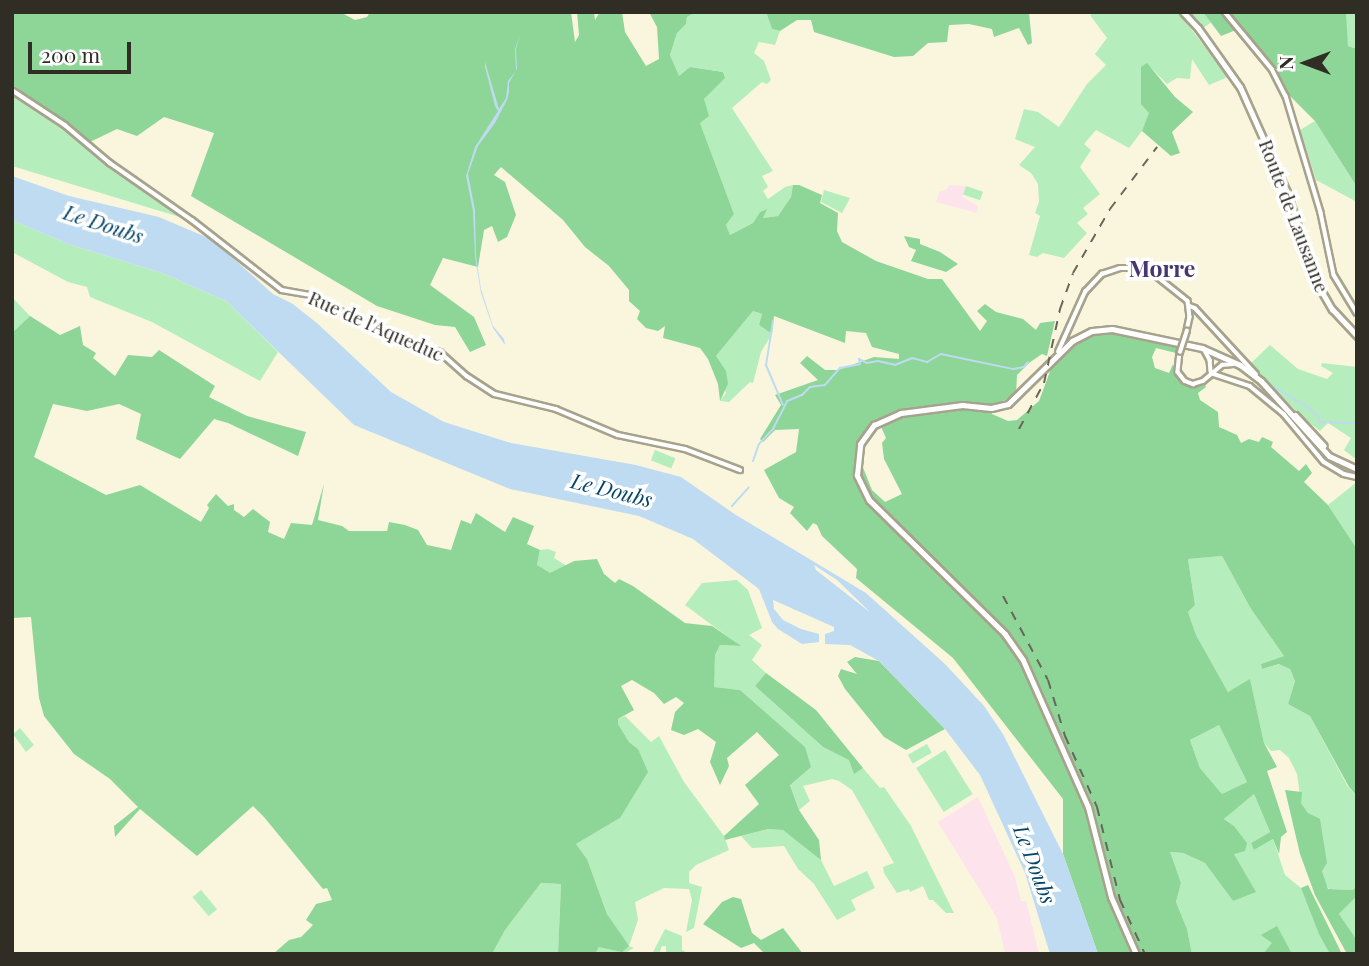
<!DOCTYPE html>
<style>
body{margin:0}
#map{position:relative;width:1369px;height:966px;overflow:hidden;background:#faf6de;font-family:"Playfair Display",serif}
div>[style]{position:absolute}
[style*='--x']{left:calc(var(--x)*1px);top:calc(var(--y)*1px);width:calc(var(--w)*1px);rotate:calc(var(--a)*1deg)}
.industrial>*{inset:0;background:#fce3ec}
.education>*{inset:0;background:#fde3ec}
.green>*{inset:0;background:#b5edbc;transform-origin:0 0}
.forest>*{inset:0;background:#8ed598}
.water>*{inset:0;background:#bedbf2}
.stream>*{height:2px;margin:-1px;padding:0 1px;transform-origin:1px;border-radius:1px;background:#bedbf2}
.roads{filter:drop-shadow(2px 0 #a6a28c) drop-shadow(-2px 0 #a6a28c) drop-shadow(0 2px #a6a28c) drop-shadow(0 -2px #a6a28c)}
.minor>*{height:3.5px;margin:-1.75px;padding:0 1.75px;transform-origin:1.75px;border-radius:1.75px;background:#fff}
.major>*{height:5px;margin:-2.5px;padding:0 2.5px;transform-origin:2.5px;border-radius:2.5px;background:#fff}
.rail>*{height:2px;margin-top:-1px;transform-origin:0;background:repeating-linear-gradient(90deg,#696659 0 9px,transparent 0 18px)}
.bridges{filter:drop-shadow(2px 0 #a6a28c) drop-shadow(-2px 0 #a6a28c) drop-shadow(0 2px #a6a28c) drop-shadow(0 -2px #a6a28c)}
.minor-bridge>*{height:3.5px;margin:-1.75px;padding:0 1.75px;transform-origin:1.75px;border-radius:1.75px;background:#fff}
span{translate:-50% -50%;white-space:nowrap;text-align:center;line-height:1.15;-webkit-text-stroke:7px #fff;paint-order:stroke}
.street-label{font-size:19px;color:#2f2d24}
.water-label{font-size:21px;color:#044569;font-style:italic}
.quarter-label{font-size:23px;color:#473672;font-weight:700}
.frame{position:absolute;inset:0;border:14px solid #2f2d24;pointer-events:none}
.north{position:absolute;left:1271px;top:28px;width:70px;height:70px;-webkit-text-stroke:5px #fff;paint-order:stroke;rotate:270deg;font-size:19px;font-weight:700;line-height:28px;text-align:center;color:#2f2d24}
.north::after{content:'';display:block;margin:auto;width:24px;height:32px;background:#2f2d24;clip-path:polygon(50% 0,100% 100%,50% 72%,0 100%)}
.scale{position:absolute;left:28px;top:42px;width:103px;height:32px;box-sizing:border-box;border:4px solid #2f2d24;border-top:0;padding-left:9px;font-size:21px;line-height:24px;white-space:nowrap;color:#2f2d24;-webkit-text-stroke:5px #fff;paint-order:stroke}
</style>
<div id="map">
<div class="industrial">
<div style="clip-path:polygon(978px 797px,1015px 877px,1021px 901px,1026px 901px,1039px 954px,1005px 954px,997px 918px,938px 822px)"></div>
</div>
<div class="education">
<div style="clip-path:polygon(949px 185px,966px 186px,962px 197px,978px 206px,977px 213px,936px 202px,939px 192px,947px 189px)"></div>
</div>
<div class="green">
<div style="clip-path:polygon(696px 12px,766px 12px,772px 29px,780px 31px,775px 45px,759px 42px,754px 53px,764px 61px,771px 80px,767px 84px,762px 82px,732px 108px,773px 171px,762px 176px,768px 187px,763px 191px,768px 199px,785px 187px,793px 185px,791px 197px,778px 216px,763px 218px,765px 210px,760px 212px,753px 223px,730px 235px,726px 225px,734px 214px,700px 123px,704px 99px,724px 72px,690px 67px,679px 77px,670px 55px,677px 33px,686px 24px,687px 17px)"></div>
<div style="clip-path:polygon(1095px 12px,1178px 12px,1228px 77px,1209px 85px,1192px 59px,1190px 79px,1177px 78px,1167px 84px,1147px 64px,1150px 113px,1142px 131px,1129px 148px,1096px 130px,1084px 144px,1091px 150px,1080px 167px,1100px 194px,1083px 208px,1088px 214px,1077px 223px,1087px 233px,1064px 258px,1043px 253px,1037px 257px,1029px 255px,1040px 216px,1035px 213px,1039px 202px,1038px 184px,1031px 173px,1019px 165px,1035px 147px,1015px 139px,1024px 109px,1038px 112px,1059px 127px,1087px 84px,1106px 65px,1095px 54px,1107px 38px,1090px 15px)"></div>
<div style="clip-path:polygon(1186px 12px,1203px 12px,1212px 22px,1203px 28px)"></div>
<div style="clip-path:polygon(1344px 12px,1357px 12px,1357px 49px,1348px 46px)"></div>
<div style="clip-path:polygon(16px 88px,90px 142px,112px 168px,183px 218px,12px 166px,12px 94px)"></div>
<div style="clip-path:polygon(1315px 121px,1357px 187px,1357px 202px,1316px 180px,1300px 130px)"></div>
<div style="left:966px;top:186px;width:18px;height:9px;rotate:19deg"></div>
<div style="clip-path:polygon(824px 190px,850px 198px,842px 213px,821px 202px)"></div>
<div style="clip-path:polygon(12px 220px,68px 244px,162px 273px,226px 301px,278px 352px,260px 381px,152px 322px,90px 297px,87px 287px,68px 282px,12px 252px)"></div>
<div style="clip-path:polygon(12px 297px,30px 316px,12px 333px)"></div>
<div style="clip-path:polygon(753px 311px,762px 314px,759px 325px,772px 334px,761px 352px,753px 383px,750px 382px,729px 402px,720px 401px,726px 393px,716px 356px)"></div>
<div style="clip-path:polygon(1270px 345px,1298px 369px,1327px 379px,1333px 373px,1321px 366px,1322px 363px,1357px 367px,1357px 460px,1344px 450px,1351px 438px,1328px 423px,1320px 431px,1302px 417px,1250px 364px)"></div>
<div style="left:655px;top:450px;width:22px;height:11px;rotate:22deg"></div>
<div style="clip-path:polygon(1357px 482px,1357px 549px,1328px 505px)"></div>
<div style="clip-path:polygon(548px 549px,556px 552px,554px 558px,567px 566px,550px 574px,537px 565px,540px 550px)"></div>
<div style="clip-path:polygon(1222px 556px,1251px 609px,1284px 656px,1261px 664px,1262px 669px,1280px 664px,1290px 669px,1295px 681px,1288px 704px,1310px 716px,1348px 787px,1357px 796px,1357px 887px,1354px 890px,1329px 889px,1325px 883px,1308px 813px,1301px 803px,1297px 774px,1289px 758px,1280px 750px,1271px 751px,1264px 743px,1250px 680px,1228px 692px,1196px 635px,1188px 612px,1195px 605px,1188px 559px)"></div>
<div style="clip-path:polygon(737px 580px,748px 590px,762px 628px,749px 635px,762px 645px,752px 660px,766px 673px,755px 686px,823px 747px,850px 760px,854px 773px,863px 768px,880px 788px,884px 787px,911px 826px,954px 913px,946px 913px,933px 900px,929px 900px,923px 886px,910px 892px,909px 889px,897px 893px,884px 873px,883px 867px,894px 863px,852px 790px,839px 781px,832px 779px,803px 786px,810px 801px,799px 810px,790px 784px,805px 747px,740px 690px,713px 687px,715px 655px,720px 645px,740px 646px,685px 605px,702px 583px)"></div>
<div style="clip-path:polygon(625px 716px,651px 742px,659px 736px,684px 782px,724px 836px,729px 850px,696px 865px,689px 872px,689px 883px,702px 887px,694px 928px,686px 932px,692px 900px,689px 889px,664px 888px,635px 902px,638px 920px,629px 946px,634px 948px,623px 954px,595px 954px,599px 947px,628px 946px,607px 914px,587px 859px,576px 844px,620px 818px,638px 749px,629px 742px,618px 724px,618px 719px)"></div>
<div style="clip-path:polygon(1219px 725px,1247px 782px,1222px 794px,1200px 768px,1190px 740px)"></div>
<div style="clip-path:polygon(20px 728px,34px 745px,26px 752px,13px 734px)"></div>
<div style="left:927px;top:744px;width:10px;height:22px;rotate:61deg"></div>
<div style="left:945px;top:750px;width:52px;height:34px;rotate:58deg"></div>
<div style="clip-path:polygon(1254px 794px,1270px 832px,1251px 843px,1254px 850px,1273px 839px,1285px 875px,1301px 888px,1330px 954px,1292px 954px,1262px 936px,1273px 943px,1263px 954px,1192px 954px,1187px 929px,1176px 902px,1181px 883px,1169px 852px,1183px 853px,1205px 863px,1233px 901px,1255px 891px,1234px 854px,1234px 826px,1224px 819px)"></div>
<div style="clip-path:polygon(768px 829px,783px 830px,808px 848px,821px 860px,834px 886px,867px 871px,875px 888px,851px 900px,856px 910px,837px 920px,814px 884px,798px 869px,784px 846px,752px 848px,741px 836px)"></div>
<div style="clip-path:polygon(541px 883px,561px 884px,558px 954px,492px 954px,505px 930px)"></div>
<div style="left:201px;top:890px;width:25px;height:11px;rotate:50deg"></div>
<div style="clip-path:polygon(1357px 896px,1357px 940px,1339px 914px)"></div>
<div style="clip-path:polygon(665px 929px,682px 936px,682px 950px,689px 954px,666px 954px,666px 946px,662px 946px,659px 954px,652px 954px)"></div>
</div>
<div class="forest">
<div style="clip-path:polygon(evenodd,12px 12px,340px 12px,355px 20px,367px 17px,370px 12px,571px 12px,575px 42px,579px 35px,577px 12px,594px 12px,595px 20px,600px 12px,622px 12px,625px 32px,646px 66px,659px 59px,657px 27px,649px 12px,696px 12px,687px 17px,686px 24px,677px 33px,670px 55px,679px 76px,690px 67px,723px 72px,725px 78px,704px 99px,709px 116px,700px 123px,734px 214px,726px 225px,730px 235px,753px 223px,760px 212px,767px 209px,763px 218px,778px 216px,791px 197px,793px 185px,799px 185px,822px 195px,820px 203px,838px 213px,837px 231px,842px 242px,876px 261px,928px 279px,942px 279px,980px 331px,987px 321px,977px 311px,985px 304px,996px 312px,1023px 319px,1036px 330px,1040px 323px,1055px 321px,1047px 356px,1042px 354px,1029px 363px,1017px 375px,1016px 395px,991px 406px,992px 414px,1008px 421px,1017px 420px,1039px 401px,1052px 366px,1071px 346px,1100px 332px,1115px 333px,1178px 348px,1176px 353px,1156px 348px,1152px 357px,1155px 368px,1169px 373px,1173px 364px,1177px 377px,1185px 384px,1205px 384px,1206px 387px,1198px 393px,1200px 400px,1218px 412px,1219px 427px,1237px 435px,1241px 443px,1249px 439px,1259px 442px,1262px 437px,1273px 442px,1271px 447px,1299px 471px,1306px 464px,1312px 473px,1304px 482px,1328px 505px,1357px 549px,1357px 796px,1349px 787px,1310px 716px,1288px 704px,1295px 681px,1290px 669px,1279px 664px,1262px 669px,1261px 664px,1284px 656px,1251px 609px,1222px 556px,1188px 559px,1195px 605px,1188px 612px,1196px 635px,1228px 692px,1250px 679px,1264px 743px,1277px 767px,1267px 771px,1287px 832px,1281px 837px,1279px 854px,1273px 839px,1254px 850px,1251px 843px,1270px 832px,1254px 794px,1224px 819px,1234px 826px,1247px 843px,1245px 851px,1234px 854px,1256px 892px,1233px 901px,1205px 863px,1183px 853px,1170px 852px,1181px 883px,1176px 902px,1187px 929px,1192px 954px,1098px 954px,1063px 854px,1063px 799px,953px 658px,856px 578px,857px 569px,822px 536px,817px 525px,813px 523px,807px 531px,790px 513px,794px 507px,779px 498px,764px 470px,796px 452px,799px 429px,775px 430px,763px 442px,760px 439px,781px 405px,775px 395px,818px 380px,800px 363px,807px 356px,825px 370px,838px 370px,874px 357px,899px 359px,899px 354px,872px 347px,866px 333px,846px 331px,845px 343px,774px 316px,772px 334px,759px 325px,762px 314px,753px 311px,716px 356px,726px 371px,728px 384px,720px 401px,718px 384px,708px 359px,700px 348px,663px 338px,665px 326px,658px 331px,646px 328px,637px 319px,640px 311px,629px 301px,629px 290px,609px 266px,585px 247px,563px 220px,501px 167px,494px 175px,505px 182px,516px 215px,507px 237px,498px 242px,492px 226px,484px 230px,478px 267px,443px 258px,430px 285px,474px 317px,486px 345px,470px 352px,455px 327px,435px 325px,377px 306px,191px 196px,214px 133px,164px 117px,137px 136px,117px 129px,90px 142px,76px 135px,12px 84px,12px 12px,880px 424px,886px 438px,882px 443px,884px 459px,902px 494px,885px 502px,872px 490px,860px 460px,869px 434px,880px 424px,12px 12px,1219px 725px,1247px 782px,1222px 794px,1200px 768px,1190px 740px,1219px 725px)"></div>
<div style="clip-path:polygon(766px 12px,1029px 12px,1032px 43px,1028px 45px,1019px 28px,994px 37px,992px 29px,969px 24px,949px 25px,947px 42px,928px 43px,913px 56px,894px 57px,814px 32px,811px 20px,797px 20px,780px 31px,772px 29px)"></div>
<div style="clip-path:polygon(1203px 12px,1346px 14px,1348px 46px,1357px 49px,1357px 187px,1315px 121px,1281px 87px,1236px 30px,1221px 36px)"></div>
<div style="clip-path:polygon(1147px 63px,1175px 97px,1193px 112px,1172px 132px,1180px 153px,1171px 156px,1142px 131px,1149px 113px,1141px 104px,1141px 67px)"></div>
<div style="clip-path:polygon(904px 236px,920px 239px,920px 244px,940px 252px,958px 264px,946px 272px,911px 261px,916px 250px,909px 247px)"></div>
<div style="clip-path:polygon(30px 316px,60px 335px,80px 326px,83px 345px,96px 353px,93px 358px,115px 376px,128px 355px,152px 357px,159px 350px,215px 386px,209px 397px,247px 416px,306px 432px,298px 456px,228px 423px,214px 419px,180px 459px,136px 439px,141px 414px,119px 404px,87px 411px,53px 404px,34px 457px,106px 495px,140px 485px,201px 522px,209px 508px,207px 505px,216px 494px,228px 506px,234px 504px,234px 510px,244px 517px,253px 509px,270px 522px,268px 532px,284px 539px,291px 523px,312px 525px,324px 484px,318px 520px,342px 526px,349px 531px,387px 531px,389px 522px,405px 525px,418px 530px,427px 545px,451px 550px,461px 520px,471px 524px,476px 513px,505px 532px,513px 517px,534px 526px,527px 544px,540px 550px,537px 565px,550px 573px,574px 561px,597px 559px,604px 574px,615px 583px,619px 579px,633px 586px,685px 623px,712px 626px,741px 646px,720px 645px,715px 655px,714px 687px,740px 690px,805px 747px,811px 767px,790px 785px,799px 810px,819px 840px,821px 860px,783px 830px,768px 829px,725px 840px,724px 836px,759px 804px,745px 785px,779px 755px,757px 732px,727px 758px,729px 766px,720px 785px,710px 762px,716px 742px,698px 729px,684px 735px,671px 730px,675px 712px,684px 703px,676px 697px,664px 704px,654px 693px,632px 680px,621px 686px,634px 710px,618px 719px,618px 724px,629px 742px,638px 749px,648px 772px,620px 818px,576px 844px,587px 859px,607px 914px,629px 946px,622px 952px,599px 947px,595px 954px,558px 954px,561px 884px,541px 883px,505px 930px,492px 954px,273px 954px,289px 940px,301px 937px,313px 925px,306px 920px,316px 904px,332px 900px,327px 888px,323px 889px,264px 817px,253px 806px,197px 856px,140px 809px,115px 837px,114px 826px,138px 807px,110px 779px,74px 754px,44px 716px,39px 698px,31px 617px,12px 618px,12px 333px)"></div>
<div style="clip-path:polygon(855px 657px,879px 661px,945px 729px,906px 750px,884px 737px,845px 689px,838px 676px,841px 669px,857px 674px,847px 662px)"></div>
<div style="clip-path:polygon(766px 673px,816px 710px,863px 768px,854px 774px,849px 760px,823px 747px,755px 686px)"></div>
<div style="clip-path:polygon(1285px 790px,1302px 792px,1301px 803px,1308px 813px,1320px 819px,1327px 863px,1322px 871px,1328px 889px,1353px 890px,1357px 887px,1357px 896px,1339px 914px,1357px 940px,1357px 954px,1347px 954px,1315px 895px,1300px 854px)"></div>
<div style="clip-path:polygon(1308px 885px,1341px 952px,1340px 954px,1330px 954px,1319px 934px,1301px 888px)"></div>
<div style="clip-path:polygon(733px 897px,741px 899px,752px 933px,761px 940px,783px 928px,803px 954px,765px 954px,754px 943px,741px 948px,703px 924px,722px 902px)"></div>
<div style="clip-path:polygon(1277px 926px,1292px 954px,1263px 954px,1272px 943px,1261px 935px)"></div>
</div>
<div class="water">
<div style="clip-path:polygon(520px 35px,516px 49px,517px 69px,509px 83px,509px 92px,507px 100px,495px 123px,478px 146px,468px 174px,475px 210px,476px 256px,481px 289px,493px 326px,504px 339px,505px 345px,493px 328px,481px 293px,475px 257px,473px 211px,466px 176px,475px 147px,498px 111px,495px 106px,485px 67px,485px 62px,499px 109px,506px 98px,508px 81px,516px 71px,515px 49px)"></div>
<div style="clip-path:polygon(evenodd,12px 176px,69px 196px,159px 217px,213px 240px,273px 294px,293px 304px,318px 324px,391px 392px,444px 422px,511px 443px,636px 465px,681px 477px,736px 515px,866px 593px,945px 664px,984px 706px,1003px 734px,1063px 854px,1098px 954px,1050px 954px,1025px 873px,980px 775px,945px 729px,879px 661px,850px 645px,825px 644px,825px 634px,834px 631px,834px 627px,773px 600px,774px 609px,783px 620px,801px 629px,819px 634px,819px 642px,802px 644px,778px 629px,772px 622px,759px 589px,693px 539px,639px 516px,510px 489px,354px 425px,226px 301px,162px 273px,68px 244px,12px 220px,12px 176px,814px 565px,837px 580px,871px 613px,816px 570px,814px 565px)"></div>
</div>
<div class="stream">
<div style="--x:773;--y:321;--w:45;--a:99"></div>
<div style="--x:766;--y:365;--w:43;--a:67"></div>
<div style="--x:1274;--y:387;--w:41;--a:31"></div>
<div style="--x:1309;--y:408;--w:12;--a:42"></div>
<div style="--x:1318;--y:416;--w:6;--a:81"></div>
<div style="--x:1319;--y:422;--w:38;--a:2"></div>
<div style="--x:753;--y:461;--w:18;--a:-71"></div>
<div style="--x:759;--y:444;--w:21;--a:-47"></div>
<div style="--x:773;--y:429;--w:31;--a:-63"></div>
<div style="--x:787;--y:401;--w:16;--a:-22"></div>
<div style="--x:802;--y:395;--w:11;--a:-45"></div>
<div style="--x:810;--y:387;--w:15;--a:-8"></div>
<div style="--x:825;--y:385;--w:23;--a:-49"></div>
<div style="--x:840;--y:368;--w:20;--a:-11"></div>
<div style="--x:860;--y:364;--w:5;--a:-101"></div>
<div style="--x:859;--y:359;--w:9;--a:27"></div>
<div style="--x:867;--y:363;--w:11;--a:-10"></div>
<div style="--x:878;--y:361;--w:17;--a:13"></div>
<div style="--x:895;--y:365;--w:18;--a:-22"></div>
<div style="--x:912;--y:358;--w:16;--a:15"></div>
<div style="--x:927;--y:362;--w:16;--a:-30"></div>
<div style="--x:941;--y:354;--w:74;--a:11.8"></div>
<div style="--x:1013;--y:369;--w:11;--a:-10"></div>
<div style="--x:1024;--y:367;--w:6;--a:-51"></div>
<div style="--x:732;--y:506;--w:25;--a:-48"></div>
</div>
<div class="roads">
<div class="minor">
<div style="--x:1225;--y:12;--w:74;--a:50.5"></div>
<div style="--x:1272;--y:69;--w:30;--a:63"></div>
<div style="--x:1286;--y:96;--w:122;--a:73.3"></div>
<div style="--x:1321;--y:213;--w:63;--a:78.2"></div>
<div style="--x:1334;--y:275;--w:44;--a:58.8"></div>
<div style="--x:12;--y:90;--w:64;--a:33.4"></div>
<div style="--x:65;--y:125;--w:59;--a:40.2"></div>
<div style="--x:110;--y:163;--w:100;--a:34.8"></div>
<div style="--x:192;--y:220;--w:114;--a:37.9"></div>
<div style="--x:282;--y:290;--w:29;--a:10"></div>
<div style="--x:311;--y:295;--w:65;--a:28.5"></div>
<div style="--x:368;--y:326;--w:77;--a:19.9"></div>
<div style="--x:440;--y:352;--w:36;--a:42"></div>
<div style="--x:467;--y:376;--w:33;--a:33"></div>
<div style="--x:495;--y:394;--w:63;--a:13.8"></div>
<div style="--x:556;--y:409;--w:67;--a:22.8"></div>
<div style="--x:618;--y:435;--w:68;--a:11.8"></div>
<div style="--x:685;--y:449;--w:59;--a:20.9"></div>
<div style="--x:1190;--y:306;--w:5;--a:22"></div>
<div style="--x:1195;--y:308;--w:90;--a:47.3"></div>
<div style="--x:1204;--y:349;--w:13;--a:61"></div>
<div style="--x:1210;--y:360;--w:11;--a:85"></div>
<div style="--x:1058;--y:352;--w:66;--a:-65.8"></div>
<div style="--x:1085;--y:292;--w:25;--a:-47"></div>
<div style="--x:1102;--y:274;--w:19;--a:-18"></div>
<div style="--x:1120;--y:268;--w:18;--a:0"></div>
<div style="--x:1138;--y:268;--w:17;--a:21"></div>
<div style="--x:1154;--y:274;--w:43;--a:38.5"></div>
<div style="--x:1188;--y:301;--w:16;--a:83"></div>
<div style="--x:1190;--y:317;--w:14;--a:102"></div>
<div style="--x:1180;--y:352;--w:20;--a:96"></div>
<div style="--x:1178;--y:372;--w:11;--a:52"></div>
<div style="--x:1185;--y:381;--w:9;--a:21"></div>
<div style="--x:1193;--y:384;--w:10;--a:-17"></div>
<div style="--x:1203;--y:381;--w:25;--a:-40"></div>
<div style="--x:1222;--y:365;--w:11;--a:-5"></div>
<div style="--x:1211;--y:373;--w:41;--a:18.4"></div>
<div style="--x:1250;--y:386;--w:44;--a:39.5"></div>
<div style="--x:1284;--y:414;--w:62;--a:50.2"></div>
<div style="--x:1324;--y:462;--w:23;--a:31"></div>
<div style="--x:1344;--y:474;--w:13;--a:13"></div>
</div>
<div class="major">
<div style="--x:1183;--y:12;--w:22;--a:47"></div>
<div style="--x:1198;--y:28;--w:72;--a:54.6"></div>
<div style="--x:1240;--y:87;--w:115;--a:65.9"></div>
<div style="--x:1287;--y:192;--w:92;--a:72.3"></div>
<div style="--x:1315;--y:280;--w:34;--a:60"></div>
<div style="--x:1332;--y:309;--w:37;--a:47"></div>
<div style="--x:1295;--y:415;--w:42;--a:46.9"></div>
<div style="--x:1136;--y:954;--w:62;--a:-113.7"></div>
<div style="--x:1111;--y:897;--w:93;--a:-104.3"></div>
<div style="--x:1088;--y:807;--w:161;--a:-113.9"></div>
<div style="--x:1023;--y:660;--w:32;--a:-125"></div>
<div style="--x:1005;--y:634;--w:191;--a:-135.4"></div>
<div style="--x:869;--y:500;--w:28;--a:-116"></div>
<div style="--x:857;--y:475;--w:31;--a:-84"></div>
<div style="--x:860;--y:444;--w:24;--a:-54"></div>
<div style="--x:874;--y:425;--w:30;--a:-24"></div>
<div style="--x:901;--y:413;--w:62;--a:-7.5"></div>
<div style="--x:962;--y:405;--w:29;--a:6"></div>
<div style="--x:991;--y:408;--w:17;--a:-13"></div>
<div style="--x:1008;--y:404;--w:90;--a:-44.5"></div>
<div style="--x:1072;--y:341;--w:22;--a:-27"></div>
<div style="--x:1092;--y:331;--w:20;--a:-6"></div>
<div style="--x:1112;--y:329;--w:92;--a:11.9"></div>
<div style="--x:1202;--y:348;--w:42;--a:24.1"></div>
<div style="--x:1240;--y:365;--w:26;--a:37"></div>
<div style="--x:1261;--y:381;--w:101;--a:47.8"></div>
<div style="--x:1329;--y:456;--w:31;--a:25"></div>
</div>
</div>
<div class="rail">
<div style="--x:1019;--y:429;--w:52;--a:-61.5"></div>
<div style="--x:1044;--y:383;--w:76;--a:-77.8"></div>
<div style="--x:1060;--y:309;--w:38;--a:-70"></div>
<div style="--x:1073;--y:273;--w:74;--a:-60"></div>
<div style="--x:1110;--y:209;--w:78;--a:-52.8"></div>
<div style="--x:1003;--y:596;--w:95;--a:61.8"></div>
<div style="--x:1048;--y:680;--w:59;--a:73.1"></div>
<div style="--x:1065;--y:736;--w:78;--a:65.7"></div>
<div style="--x:1097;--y:807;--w:96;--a:76.1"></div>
<div style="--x:1120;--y:900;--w:60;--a:65.2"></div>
</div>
<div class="bridges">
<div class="minor-bridge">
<div style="--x:1180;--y:352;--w:22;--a:-72"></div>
</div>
</div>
<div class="street-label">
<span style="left:1294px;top:216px;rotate:69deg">Route de Lausanne</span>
<span style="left:376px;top:326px;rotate:24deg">Rue de l'Aqueduc</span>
</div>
<div class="water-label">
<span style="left:104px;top:223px;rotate:18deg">Le Doubs</span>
<span style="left:612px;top:489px;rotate:14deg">Le Doubs</span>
<span style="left:1036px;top:864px;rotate:69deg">Le Doubs</span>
</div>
<div class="quarter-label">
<span style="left:1162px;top:268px">Morre</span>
</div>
<div class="frame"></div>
<div class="north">N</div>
<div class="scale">200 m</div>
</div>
